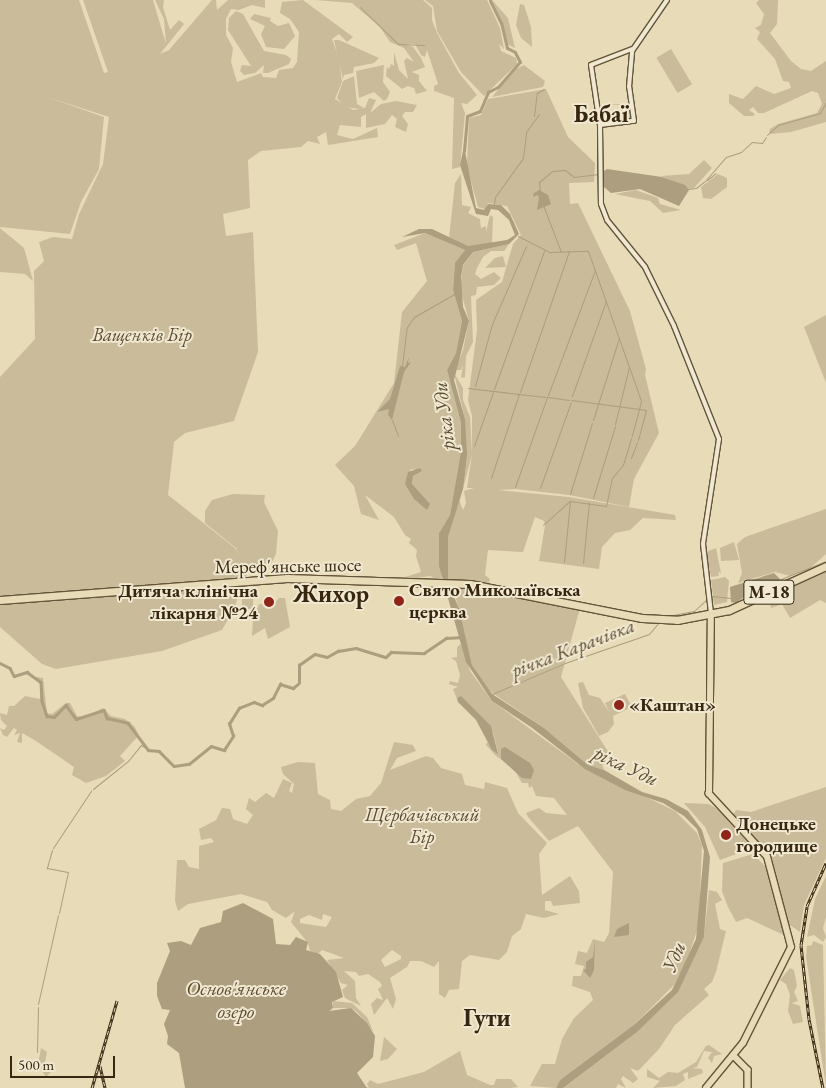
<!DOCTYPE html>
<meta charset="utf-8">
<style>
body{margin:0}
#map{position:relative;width:826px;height:1088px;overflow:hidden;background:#e8dbb7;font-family:"EB Garamond",serif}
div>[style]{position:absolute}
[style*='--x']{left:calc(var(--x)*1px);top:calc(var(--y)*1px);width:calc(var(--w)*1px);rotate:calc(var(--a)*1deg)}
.green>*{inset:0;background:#cabc9b;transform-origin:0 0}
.water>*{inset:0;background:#ac9e7e}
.stream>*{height:1px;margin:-0.5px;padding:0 0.5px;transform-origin:0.5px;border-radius:0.5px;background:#ac9e7e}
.canal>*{height:2.5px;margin:-1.25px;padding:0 1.25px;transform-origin:1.25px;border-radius:1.25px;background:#ac9e7e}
.river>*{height:3px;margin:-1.5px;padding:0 1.5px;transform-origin:1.5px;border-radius:1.5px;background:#ac9e7e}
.roads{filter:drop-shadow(1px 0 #64543a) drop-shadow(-1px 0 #64543a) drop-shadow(0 1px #64543a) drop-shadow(0 -1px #64543a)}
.minor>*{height:4px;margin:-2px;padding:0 2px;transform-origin:2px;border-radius:2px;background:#f0e8d0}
.major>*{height:5.5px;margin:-2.75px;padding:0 2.75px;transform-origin:2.75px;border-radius:2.75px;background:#e8dbb7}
.highway>*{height:7px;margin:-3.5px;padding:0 3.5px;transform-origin:3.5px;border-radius:3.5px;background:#e8dbb7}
.rail>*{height:3px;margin-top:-1.5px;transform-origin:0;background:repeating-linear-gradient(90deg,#f0e8d0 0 4px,#382710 0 8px);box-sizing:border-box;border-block:1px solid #382710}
.dots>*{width:14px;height:14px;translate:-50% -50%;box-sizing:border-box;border:2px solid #f0e8d0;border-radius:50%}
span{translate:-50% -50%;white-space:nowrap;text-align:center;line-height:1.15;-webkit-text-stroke:4px #f0e8d0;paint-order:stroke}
.shield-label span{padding:1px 4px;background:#f0e8d0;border:1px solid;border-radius:4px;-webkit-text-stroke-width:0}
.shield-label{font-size:18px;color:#382710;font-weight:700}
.park-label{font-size:19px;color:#5c4c33;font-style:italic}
.street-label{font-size:19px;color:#382710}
.poi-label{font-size:19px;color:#382710;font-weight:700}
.left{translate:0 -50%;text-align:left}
.right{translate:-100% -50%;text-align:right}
.water-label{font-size:20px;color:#5b4b31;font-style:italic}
.district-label{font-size:24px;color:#382710;font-weight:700}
.scale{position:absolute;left:10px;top:1056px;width:105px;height:22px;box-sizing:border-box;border:2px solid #382710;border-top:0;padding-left:6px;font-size:15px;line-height:18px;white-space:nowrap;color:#382710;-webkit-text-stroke:4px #f0e8d0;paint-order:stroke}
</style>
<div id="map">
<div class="green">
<div style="clip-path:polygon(0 0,79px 0,104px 73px,108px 72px,83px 0,153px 0,166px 44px,164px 19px,155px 0,164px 0,163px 7px,170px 30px,179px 20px,184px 24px,160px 54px,169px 50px,212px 0,216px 0,217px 10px,228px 0,265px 0,265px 8px,252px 5px,239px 10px,231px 9px,226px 19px,226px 35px,233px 48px,231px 62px,237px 82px,261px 73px,263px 77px,276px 78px,279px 70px,293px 68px,297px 62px,299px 32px,290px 19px,280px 13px,282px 2px,303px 0,353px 37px,347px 42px,339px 34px,332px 39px,339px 58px,342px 82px,335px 99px,353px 110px,365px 108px,369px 98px,376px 100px,370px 113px,381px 104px,396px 101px,417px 105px,413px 112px,405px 112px,402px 116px,408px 124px,406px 132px,395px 127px,397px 119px,392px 115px,385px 124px,366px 128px,366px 114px,361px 117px,361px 127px,340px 125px,337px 135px,353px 139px,377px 128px,378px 137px,328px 145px,326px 132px,317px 137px,320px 144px,308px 141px,301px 147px,261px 151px,248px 160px,250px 208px,223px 214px,226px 236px,253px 232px,258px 352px,234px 421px,185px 433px,174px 442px,168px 495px,235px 548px,244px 560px,247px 573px,233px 611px,222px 630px,162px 651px,56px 669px,42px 664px,0 627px,0 377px,35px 339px,34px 271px,44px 261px,39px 242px,53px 237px,72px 239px,79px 214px,103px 164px,109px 117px,47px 97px,104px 117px,99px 169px,81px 202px,70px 234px,0 227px)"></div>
<div style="clip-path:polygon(315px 0,423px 0,432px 8px,432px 20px,437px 33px,459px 73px,477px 95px,467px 104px,461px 103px,465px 113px,460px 167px,452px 169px,454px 98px,434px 91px,434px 86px,438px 84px,427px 50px,425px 57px,421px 55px,415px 44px,405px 44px,413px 47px,421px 58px,425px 67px,412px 72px,419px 75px,419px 81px,427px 91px,416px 94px,414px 88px,408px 86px,402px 89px,386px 76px,387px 67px,389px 69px,391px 64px,394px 66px,394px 52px,399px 70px,408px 79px,404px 61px,407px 58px,414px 62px,404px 48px,390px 42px,380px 27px,352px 3px)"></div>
<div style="clip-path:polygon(425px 0,487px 0,500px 28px,504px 49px,499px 44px,501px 51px,516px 58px,517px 64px,484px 96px,461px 72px,437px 31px,433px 6px)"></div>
<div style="clip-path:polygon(492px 0,508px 18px,515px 48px,507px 44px,502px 22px)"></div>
<div style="clip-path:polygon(759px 0,778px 0,777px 24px,770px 33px,791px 61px,801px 69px,811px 71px,826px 61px,826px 122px,791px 132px,769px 134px,770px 129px,778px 124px,817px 113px,822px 104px,818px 93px,812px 91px,764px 113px,758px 113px,753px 107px,749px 110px,755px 114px,753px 116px,744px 116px,729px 103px,729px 94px,743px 99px,756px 86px,774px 94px,791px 88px,789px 82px,783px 81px,775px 59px,757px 39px,760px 32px,755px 28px,761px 25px,764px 14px,756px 3px)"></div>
<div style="clip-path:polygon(520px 4px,524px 5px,531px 27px,532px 47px,521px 38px,516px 25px)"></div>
<div style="clip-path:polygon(236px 11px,243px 14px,264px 51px,286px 55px,291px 59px,289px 64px,268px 73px,263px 73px,264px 65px,255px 73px,244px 75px,240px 71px,242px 65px,251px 66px,228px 30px,229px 18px)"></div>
<div style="clip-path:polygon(254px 14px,271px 18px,270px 21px,278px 26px,289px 23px,295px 36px,284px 49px,266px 47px,261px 34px,265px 26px,250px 19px)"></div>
<div style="clip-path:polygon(334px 40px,339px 40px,379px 58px,374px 63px,354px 67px,353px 73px,344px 75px,343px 79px)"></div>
<div style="left:671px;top:49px;width:41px;height:17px;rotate:59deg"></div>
<div style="clip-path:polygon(384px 65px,383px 82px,390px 92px,387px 99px,384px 101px,374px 92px,359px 98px,356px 71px)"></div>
<div style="clip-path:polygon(524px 65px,545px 81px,543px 87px,492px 97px,516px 69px)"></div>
<div style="clip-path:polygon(354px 76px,357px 104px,364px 108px,360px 109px,345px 107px,337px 98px,343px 81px)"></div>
<div style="clip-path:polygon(546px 89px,568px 137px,595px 163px,594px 182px,569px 183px,570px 204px,578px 203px,630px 311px,646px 369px,645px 375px,659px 433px,634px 479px,629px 507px,569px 495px,515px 489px,498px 490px,569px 497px,675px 515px,676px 520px,643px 518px,630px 530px,615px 533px,602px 547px,599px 569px,539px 561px,545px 526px,544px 521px,535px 517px,523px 552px,488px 550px,485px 575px,490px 579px,488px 585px,448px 582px,448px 537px,459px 500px,463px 510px,466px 503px,464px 491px,474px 488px,467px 488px,472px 454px,463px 489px,465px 419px,454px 373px,463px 388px,463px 400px,470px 417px,472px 453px,472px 416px,468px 400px,477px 330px,476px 300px,502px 282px,513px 244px,521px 235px,507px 206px,488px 203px,485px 209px,478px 207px,467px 166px,469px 118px,481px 115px,488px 99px)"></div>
<div style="clip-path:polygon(606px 104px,629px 104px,632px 119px,612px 122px,611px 115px,621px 114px,620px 105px)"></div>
<div style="clip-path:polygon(704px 160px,712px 168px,694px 188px,689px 189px,661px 176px,689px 174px)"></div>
<div style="clip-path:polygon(461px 174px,462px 205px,471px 207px,468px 213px,480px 219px,481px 228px,486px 226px,486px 232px,490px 215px,493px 217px,492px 243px,468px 246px,449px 238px,455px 183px)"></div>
<div style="clip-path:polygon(718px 174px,727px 178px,727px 187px,711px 199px,703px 198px,701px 187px)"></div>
<div style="clip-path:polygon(636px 190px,658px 198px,660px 204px,681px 210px,663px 213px,650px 201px,615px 194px)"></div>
<div style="clip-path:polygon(0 228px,24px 248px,33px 281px,25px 274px,0 272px)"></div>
<div style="clip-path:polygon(evenodd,425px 233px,465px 250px,455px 264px,453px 290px,462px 321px,456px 353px,447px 370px,461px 423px,461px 451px,450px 515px,439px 533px,442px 582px,430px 576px,403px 580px,402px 578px,421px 572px,416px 556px,417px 550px,409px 543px,411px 539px,405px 535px,394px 517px,365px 495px,379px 520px,361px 514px,354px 486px,335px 465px,355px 446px,394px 383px,402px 312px,427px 281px,416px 243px,397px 250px,394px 245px,425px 233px,411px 469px,422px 471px,413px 476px,412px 485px,428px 502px,405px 484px,411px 469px)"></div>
<div style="clip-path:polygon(509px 244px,504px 251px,491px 251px,483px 257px,477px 268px,475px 274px,481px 279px,494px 272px,501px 278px,494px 285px,477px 287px,476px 295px,471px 296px,473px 342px,466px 356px,465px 377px,461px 378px,463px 365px,461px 370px,455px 370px,463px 350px,469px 321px,460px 288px,463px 266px,473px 252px)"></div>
<div style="clip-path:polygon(503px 256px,506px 267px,485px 268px,495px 258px)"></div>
<div style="clip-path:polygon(826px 315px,826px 383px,804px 327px)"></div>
<div style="clip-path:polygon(233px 494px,265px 495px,264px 502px,278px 531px,276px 554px,270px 566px,248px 572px,236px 548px,205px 523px,205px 511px,212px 500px)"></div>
<div style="clip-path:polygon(826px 509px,826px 554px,808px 570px,790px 576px,775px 572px,738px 583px,742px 573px,737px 544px,745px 537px)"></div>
<div style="clip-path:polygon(734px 542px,739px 560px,721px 561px,720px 548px)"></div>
<div style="clip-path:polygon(716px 548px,721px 573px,718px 572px,719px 576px,711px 577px,706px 552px)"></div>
<div style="clip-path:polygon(826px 569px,826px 603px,820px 600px,790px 618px,782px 604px,771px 608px,768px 596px)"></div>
<div style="clip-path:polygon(725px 577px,729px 581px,727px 602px,714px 605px,711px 580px)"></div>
<div style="clip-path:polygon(466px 585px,580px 608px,561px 677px,619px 769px,602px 764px,604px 770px,588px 765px,544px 728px,488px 690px,472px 665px,453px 586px)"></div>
<div style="left:242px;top:589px;width:11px;height:20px"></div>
<div style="clip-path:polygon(279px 598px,285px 598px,290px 627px,268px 639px,265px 628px,252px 636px,253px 620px,259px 604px,273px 605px)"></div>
<div style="clip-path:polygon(462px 643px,470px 671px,492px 701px,578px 764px,675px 811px,697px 833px,702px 845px,699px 924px,688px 958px,674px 985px,635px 1024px,560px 1080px,556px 1088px,530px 1086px,542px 1064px,555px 1064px,562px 1039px,574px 1018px,593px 1000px,590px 992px,572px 986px,573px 976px,581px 976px,584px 966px,575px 964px,578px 951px,587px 953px,593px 939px,604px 942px,609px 933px,613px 872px,578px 826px,549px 841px,528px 817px,526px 813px,539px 808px,546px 813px,567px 815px,554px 798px,536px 796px,532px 786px,529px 788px,528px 783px,522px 783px,512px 766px,496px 756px,486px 745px,487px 742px,498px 753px,493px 732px,461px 697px,458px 698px,459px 704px,453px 689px,458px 687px,449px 684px,450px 681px,458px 683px,460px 675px,456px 661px,451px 658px,457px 657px,457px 647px)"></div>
<div style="clip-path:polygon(37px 677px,43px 678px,47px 713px,52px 714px,66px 703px,70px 703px,77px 716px,84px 717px,103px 708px,111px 716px,125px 719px,134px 726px,139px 735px,120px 756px,125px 761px,106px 776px,86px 783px,72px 775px,74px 767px,36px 741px,22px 733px,22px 743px,17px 742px,20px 733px,14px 735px,17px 730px,14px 728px,7px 737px,3px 735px,0 728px,4px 730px,7px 726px,1px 720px,0 713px,7px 715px,9px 706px,14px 706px,25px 696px,40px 699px,41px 685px,34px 678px)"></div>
<div style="clip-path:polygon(583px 682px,589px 695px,600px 698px,610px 713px,605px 703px,625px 694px,632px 707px,613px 716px,614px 724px,608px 732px,599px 736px,583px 708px,578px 683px)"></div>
<div style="clip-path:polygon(evenodd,394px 742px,413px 745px,416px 751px,397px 758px,390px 770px,426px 756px,433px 758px,441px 768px,462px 774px,465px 785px,484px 789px,485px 782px,507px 788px,518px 813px,547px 843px,539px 854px,542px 895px,570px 876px,579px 891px,580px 903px,553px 906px,551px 901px,545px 901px,545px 910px,559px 914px,544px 918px,526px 914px,521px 929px,512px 936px,507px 952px,499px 960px,470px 955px,462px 961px,459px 989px,449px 990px,445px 998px,439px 994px,439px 961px,434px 967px,421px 961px,410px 961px,407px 967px,390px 978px,396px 999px,393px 1009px,387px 998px,374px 1015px,371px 1004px,377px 998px,383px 1000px,378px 989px,382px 986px,380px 982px,368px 974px,359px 976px,356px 972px,344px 971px,355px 981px,356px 998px,361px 1006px,345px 998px,342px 990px,348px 985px,341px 983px,327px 960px,344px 958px,322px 950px,318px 954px,310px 951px,308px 943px,291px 922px,295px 911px,286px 918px,272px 910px,267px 902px,241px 894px,188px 904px,178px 911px,175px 901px,177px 860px,185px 860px,189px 867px,199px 869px,199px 846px,214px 842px,211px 838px,201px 840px,199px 829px,216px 820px,222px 808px,230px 809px,233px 819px,247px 824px,253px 815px,246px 809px,249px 798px,255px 802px,266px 793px,274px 798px,283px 779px,292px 783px,289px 791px,292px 793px,294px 784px,283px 774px,281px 767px,298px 762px,315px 763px,318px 794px,330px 800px,331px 809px,341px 811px,356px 799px,370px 796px,381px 783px,394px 742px,323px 914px,332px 917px,326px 927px,300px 923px,300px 919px,309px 915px,322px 920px,323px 914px,394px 742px,392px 950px,401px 956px,401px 959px,385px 967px,381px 960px,392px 950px)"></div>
<div style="clip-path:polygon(826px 787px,826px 858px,804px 905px,800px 932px,787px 923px,772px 858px,733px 815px,736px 810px,751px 812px)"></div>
<div style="clip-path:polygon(684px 803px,709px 804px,717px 809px,753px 848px,720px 860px,705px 827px)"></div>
<div style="clip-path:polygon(753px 854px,769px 870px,786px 936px,747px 918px,736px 922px,728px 907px,722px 891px,723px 863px)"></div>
<div style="clip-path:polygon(826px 876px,826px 917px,823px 928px,826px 937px,823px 942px,814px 935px,807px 937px,815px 899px)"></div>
<div style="clip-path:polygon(709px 890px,717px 892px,722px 900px,715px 904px,720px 929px,726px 931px,716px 972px,712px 982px,704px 989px,709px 995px,675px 1025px,659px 1049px,638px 1071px,630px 1068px,638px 1079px,633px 1083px,623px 1076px,621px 1079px,626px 1088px,618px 1084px,616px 1088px,563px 1088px,634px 1034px,677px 992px,704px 937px)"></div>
<div style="clip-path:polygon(813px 941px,823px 945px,826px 1086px,806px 957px,807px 946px,812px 945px)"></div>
<div style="clip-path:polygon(790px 968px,794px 970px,797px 986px,794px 992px,798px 1001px,792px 1003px,800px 1006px,803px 1022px,793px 1024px,788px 1011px,790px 995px,786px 984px,780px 980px)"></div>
<div style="clip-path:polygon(333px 1001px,352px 1003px,367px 1017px,373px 1031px,357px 1012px,351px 1008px,333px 1008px)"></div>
<div style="clip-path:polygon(384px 1037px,397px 1049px,388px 1059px,380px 1061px)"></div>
<div style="clip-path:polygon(709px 1045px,722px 1054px,714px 1056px,712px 1063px,708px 1058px,712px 1052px,704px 1051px,697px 1067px,692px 1068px,702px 1069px,703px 1073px,688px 1079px,688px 1072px,683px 1074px,685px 1080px,676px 1086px,653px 1088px,660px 1081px,647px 1077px,647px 1069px,659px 1078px,668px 1072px,678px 1073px,696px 1062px,706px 1046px)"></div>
<div style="clip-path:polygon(41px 1048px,47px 1052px,44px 1067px,51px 1072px,46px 1077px,38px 1065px)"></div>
<div style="clip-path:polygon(460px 1051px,467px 1075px,490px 1085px,494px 1085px,496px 1079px,511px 1079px,518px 1087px,511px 1088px,366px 1088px,366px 1087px,369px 1088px,367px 1084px,370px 1080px,378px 1084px,424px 1072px)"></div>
</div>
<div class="water">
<div style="clip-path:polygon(464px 146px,476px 208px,484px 210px,488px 204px,501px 205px,510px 214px,519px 234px,509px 244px,473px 252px,463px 265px,461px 277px,463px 307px,469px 321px,454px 380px,465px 419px,467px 454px,463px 489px,448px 537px,448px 581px,459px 609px,472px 665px,492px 694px,544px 728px,588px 765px,604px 770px,642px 792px,666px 799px,688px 811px,702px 830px,710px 857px,704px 937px,678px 992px,637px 1032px,563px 1088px,556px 1088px,560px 1080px,635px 1024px,672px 990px,696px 939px,704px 851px,697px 829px,684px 816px,663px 803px,625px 790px,585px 769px,531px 727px,492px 701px,466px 662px,439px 566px,439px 533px,450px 515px,461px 451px,461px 423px,447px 370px,456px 353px,462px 321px,453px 290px,455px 263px,465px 250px,425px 233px,402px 237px,419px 229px,432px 229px,468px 246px,507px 240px,515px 235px,509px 220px,498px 210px,491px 209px,488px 216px,476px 214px,460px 165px)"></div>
<div style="clip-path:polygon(607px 169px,662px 177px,685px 185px,689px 190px,679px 206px,640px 189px,611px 193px,604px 187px,604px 171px)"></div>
<div style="clip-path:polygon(539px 190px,548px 195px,551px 204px,537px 210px,539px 197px,537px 195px,534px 197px,533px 194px)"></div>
<div style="clip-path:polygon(409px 357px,408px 363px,411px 362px,404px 372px,392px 420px,388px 415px,389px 409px,377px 412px,390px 399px,400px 366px,405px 367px)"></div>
<div style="clip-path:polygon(420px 468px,422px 471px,413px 476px,412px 484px,430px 504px,427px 510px,414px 499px,405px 484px,408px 472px)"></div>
<div style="clip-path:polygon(774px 573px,781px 580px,748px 594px,736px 603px,731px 602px,730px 587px)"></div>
<div style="clip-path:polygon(461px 696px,491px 726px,498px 754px,492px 750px,476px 720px,458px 702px,457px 698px)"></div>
<div style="clip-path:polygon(505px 747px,530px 763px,534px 770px,531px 779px,522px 778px,501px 759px,501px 749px)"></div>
<div style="clip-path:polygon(243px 903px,273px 919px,276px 944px,290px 945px,296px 937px,308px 942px,306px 950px,320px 954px,336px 972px,343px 997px,332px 1002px,333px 1008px,329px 1011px,351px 1008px,367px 1023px,375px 1036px,373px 1057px,357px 1073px,367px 1088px,185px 1088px,179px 1053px,167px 1044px,168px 1036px,164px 1024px,170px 1010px,162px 1009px,157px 996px,157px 983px,170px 951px,167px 943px,181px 941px,191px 945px,200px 928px,221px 922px,223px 911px)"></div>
<div style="clip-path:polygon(629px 923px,629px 935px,614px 937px,617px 929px)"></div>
<div style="clip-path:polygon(595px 940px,594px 970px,590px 978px,583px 970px,586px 969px,586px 962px,593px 957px)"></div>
</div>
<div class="stream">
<div style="--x:360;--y:7;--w:53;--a:44.2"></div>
<div style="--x:398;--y:44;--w:26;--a:2"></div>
<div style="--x:534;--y:116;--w:23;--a:-83"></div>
<div style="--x:537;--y:93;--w:8;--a:-30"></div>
<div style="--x:767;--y:135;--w:15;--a:-42"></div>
<div style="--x:778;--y:125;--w:44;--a:-15.9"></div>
<div style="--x:820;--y:113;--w:13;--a:-61"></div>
<div style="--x:707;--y:180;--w:11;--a:-38"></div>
<div style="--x:687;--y:189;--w:9;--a:-6"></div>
<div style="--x:696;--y:188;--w:11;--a:-38"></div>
<div style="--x:705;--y:181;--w:32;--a:-49"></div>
<div style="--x:726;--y:157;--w:16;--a:-18"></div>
<div style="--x:741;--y:152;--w:15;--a:-42"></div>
<div style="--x:752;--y:142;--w:10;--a:6"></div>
<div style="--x:762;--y:143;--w:7;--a:-56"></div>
<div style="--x:540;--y:191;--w:9;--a:-96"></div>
<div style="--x:539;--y:182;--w:17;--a:-40"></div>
<div style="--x:552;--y:171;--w:13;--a:-4"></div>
<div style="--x:565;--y:170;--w:11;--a:38"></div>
<div style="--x:574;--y:177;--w:25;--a:-7"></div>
<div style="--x:494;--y:204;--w:7;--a:-82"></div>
<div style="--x:495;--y:197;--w:48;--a:-54.3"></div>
<div style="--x:523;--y:158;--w:26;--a:-83"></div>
<div style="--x:526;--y:132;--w:22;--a:-54"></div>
<div style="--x:543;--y:205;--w:50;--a:69"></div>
<div style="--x:518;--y:236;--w:36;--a:27"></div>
<div style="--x:550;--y:252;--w:38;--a:-2"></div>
<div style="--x:588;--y:251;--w:159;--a:70.5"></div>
<div style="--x:641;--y:401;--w:8;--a:104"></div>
<div style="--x:639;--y:409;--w:7;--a:8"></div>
<div style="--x:646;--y:410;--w:31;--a:105"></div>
<div style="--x:402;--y:366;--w:39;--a:-83"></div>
<div style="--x:407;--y:327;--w:12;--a:-55"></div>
<div style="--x:414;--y:317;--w:48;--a:-29.7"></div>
<div style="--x:475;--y:386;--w:64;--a:-74.7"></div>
<div style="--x:492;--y:324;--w:85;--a:-66.4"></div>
<div style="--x:468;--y:388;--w:78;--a:6.7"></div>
<div style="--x:494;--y:389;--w:147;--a:-70.1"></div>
<div style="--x:520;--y:392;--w:149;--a:-70.8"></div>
<div style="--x:548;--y:395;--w:134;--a:-69.4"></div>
<div style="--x:572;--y:396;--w:101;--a:-70.3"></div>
<div style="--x:548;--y:397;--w:21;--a:8"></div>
<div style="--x:571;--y:400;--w:69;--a:7.5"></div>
<div style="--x:639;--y:409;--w:28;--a:105"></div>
<div style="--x:392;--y:420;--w:17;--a:69"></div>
<div style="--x:593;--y:420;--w:86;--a:-72.4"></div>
<div style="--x:615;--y:424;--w:59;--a:-76.2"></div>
<div style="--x:474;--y:446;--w:57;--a:-70.6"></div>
<div style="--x:631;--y:458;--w:17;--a:-69"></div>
<div style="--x:491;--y:478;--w:89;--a:-71.6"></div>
<div style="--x:515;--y:487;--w:96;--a:-70.4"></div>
<div style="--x:540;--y:488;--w:91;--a:-70.2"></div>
<div style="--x:570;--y:494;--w:74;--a:-72.8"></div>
<div style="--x:593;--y:498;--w:75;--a:-73"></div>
<div style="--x:543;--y:525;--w:36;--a:-42"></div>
<div style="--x:570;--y:501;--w:36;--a:8"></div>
<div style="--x:606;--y:506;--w:29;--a:-78"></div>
<div style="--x:612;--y:478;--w:17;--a:-50"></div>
<div style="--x:623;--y:465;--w:28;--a:-73"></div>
<div style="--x:564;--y:562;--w:61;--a:-84.4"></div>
<div style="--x:583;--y:563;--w:61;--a:-84.4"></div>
<div style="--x:781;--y:579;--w:48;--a:-21.8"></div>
<div style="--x:712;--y:596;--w:19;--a:6"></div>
<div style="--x:668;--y:616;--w:26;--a:-11"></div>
<div style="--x:694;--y:611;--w:19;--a:-43"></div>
<div style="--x:492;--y:694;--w:79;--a:-23"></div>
<div style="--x:565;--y:663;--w:89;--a:-19"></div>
<div style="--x:649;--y:634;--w:16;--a:-50"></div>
<div style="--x:93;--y:789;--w:45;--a:-38.7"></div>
<div style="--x:128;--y:761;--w:21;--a:-51"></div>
<div style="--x:141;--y:745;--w:6;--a:31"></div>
<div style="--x:53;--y:848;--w:69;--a:-56.3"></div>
<div style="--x:52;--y:850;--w:19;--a:106"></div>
<div style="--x:47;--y:868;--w:21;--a:11"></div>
<div style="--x:68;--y:872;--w:42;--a:102.4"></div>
<div style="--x:38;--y:1004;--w:91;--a:-77.3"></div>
<div style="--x:37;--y:1052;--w:45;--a:-88.7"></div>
</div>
<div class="canal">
<div style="--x:0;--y:663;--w:11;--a:27"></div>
<div style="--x:10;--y:668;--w:9;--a:63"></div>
<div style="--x:14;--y:676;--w:14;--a:-17"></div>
<div style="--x:27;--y:672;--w:17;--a:36"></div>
<div style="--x:41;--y:682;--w:19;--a:87"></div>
<div style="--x:42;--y:701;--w:16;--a:72"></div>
<div style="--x:47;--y:716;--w:7;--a:8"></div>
<div style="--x:54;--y:717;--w:17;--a:-45"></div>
<div style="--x:66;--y:705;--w:17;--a:54"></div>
<div style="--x:76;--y:719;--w:29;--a:-18"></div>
<div style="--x:104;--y:710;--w:9;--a:69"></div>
<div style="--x:107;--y:718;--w:22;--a:13"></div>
<div style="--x:128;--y:723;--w:34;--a:53"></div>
<div style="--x:148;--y:750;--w:11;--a:5"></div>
<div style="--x:159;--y:751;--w:21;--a:45"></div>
<div style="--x:174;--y:766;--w:15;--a:-8"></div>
<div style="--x:189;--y:764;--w:28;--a:-39"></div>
<div style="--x:211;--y:746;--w:14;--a:17"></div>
<div style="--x:224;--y:750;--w:17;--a:-57"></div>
<div style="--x:233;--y:736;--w:13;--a:-108"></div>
<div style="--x:229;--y:724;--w:19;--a:-58"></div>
<div style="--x:239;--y:708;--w:16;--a:-22"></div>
<div style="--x:254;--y:702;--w:9;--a:21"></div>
<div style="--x:262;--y:705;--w:13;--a:-32"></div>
<div style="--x:273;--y:698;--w:16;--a:-63"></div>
<div style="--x:280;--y:684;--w:14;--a:17"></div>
<div style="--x:293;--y:688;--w:6;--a:-39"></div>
<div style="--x:299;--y:683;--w:18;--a:-90"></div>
<div style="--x:299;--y:665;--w:19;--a:-35"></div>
<div style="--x:315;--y:654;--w:12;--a:14"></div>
<div style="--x:327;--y:657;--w:13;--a:-29"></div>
<div style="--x:338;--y:651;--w:18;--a:-9"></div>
<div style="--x:356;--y:648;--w:31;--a:17"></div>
<div style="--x:386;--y:657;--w:7;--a:-45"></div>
<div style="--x:391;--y:652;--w:33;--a:2"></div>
<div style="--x:424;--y:653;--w:27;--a:-34"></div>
<div style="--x:446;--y:638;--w:17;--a:-3"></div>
</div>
<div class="river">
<div style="--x:464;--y:151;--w:35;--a:-85"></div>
<div style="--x:467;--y:116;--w:14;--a:-21"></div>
<div style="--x:480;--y:111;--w:21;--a:-67"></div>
<div style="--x:488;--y:92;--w:11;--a:-27"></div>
<div style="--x:498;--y:87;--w:33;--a:-49"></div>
<div style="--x:520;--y:62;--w:11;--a:-117"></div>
<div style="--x:515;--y:52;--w:9;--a:-153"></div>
<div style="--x:507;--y:48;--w:26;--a:-103"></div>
<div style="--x:501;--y:23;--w:25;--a:-116"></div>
</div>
<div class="roads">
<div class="minor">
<div style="--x:632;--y:49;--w:44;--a:158.7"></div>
<div style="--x:591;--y:65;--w:61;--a:81.5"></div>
<div style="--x:600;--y:125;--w:79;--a:89.3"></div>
<div style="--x:601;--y:204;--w:17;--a:69"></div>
<div style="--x:607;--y:220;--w:60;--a:51"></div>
<div style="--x:645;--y:267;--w:66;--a:63.8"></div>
<div style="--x:674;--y:326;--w:122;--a:68.3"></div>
<div style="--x:719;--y:439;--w:106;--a:98.7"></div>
<div style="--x:703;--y:544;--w:69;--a:83.4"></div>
<div style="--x:600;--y:125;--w:34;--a:-7"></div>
<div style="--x:634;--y:121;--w:34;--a:-98"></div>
<div style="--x:629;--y:87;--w:36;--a:-85"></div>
<div style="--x:632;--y:51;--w:62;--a:-55.5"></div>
</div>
<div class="major">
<div style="--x:735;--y:1057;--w:18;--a:45"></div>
<div style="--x:748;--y:1070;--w:18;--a:90"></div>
<div style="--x:706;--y:1088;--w:58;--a:-50.6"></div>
<div style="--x:743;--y:1043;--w:107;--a:-63.4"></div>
<div style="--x:791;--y:947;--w:93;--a:-104.9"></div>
<div style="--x:767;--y:857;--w:86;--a:-132.6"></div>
<div style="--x:709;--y:794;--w:179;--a:-89.4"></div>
</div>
<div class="highway">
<div style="--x:0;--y:600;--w:288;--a:-4.4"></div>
<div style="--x:287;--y:578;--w:183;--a:1.9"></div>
<div style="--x:470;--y:584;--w:175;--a:11.2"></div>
<div style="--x:642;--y:618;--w:35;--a:3"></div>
<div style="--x:677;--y:620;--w:53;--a:-10.9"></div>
<div style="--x:729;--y:610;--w:107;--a:-24.4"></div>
</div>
</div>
<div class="rail">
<div style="--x:100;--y:1066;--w:23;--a:77"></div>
<div style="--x:92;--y:1088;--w:91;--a:-74"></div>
<div style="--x:823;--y:1088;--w:70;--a:-101.5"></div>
<div style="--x:809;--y:1019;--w:74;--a:-96.2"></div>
<div style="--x:801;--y:945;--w:39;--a:-81"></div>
<div style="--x:807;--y:906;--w:47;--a:-66.2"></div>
</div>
<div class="dots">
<div style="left:399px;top:601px;background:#8f2418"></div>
<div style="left:269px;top:602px;background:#8f2418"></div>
<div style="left:619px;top:705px;background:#8f2418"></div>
<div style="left:726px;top:835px;background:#8f2418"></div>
</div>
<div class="shield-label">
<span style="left:769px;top:592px">М-18</span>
</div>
<div class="park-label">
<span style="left:142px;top:335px">Ващенків Бір</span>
<span style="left:422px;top:826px">Щербачівський<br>Бір</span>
</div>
<div class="street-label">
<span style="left:288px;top:566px;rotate:-1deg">Мереф'янське шосе</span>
</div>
<div class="poi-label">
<span class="left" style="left:409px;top:601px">Свято Миколаївська<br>церква</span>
<span class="right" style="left:258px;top:602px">Дитяча клінічна<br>лікарня №24</span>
<span class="left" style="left:629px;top:705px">«Каштан»</span>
<span class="left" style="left:736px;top:835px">Донецьке<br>городище</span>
</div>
<div class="water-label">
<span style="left:444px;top:416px;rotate:-97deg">ріка Уди</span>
<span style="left:573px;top:648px;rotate:-21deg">річка Карачівка</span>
<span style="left:626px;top:766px;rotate:25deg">ріка Уди</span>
<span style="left:674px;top:957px;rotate:-67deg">Уди</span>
<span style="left:236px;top:1000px">Основ'янське<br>озеро</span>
</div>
<div class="district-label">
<span style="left:601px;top:114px">Бабаї</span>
<span style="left:331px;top:594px">Жихор</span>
<span style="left:487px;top:1018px">Гути</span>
</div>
<div class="scale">500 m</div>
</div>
